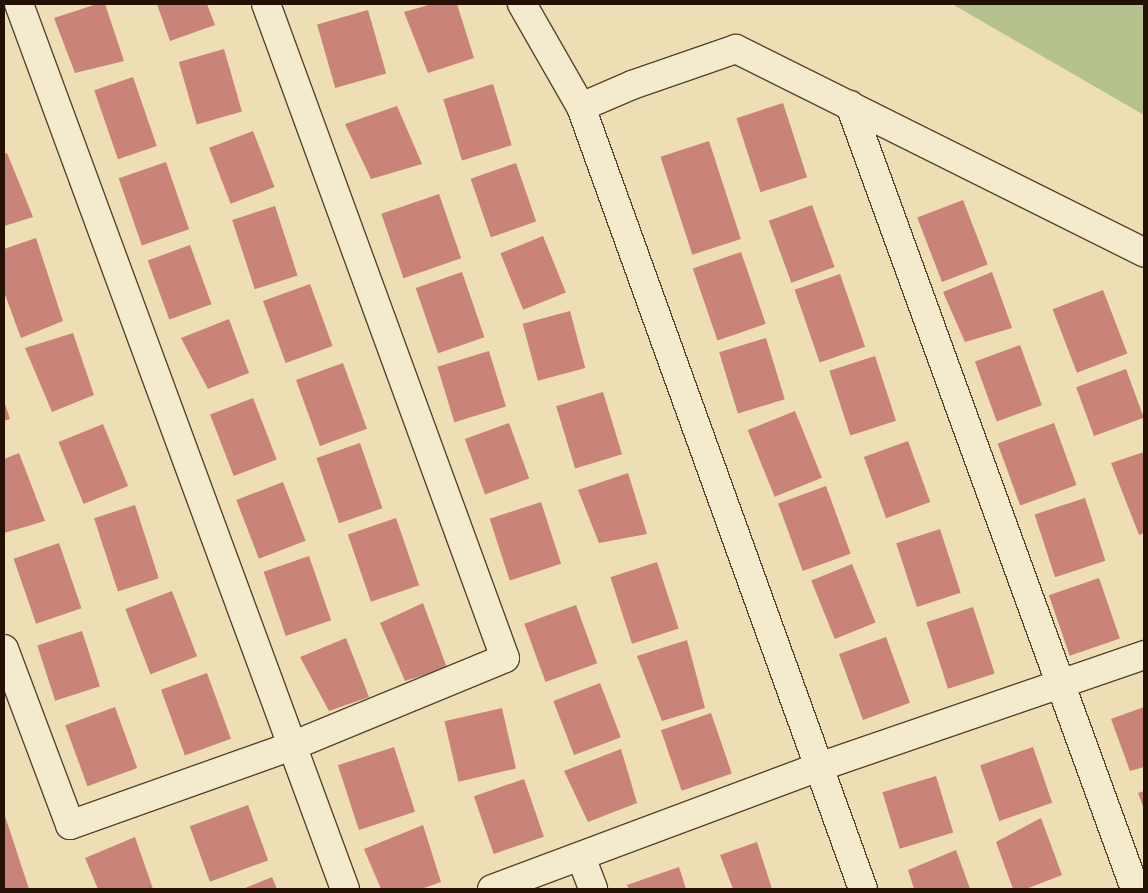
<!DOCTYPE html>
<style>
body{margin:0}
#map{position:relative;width:1148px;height:893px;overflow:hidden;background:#eedeb3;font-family:"IM FELL Double Pica",serif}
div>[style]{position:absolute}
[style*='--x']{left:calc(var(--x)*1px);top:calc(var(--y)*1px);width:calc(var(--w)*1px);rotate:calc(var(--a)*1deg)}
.green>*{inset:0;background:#b6c28e}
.building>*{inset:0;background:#ca8378;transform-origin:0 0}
.roads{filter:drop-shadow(1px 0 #574430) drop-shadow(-1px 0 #574430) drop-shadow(0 1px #574430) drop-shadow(0 -1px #574430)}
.minor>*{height:28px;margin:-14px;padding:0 14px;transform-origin:14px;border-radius:14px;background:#f4eace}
.tertiary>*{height:28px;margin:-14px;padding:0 14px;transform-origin:14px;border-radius:14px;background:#f4eace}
span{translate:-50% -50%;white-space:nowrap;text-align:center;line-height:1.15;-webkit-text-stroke:5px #f4eace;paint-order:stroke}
.frame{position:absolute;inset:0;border:5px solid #251104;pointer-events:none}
</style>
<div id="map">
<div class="green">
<div style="clip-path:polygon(952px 4px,1144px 4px,1144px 115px)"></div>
</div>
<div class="building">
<div style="clip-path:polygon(97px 4px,105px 4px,124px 61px,75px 73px,54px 18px)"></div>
<div style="clip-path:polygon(157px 4px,207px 4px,215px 25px,170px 41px)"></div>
<div style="clip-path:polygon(432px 4px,457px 4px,474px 58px,428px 73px,404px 12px)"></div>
<div style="left:368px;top:10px;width:66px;height:53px;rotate:74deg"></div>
<div style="left:224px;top:49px;width:65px;height:47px;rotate:74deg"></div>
<div style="left:133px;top:77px;width:73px;height:41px;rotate:71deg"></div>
<div style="left:493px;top:84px;width:64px;height:52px;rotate:73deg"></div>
<div style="left:783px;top:103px;width:78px;height:49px;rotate:72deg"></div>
<div style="clip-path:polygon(397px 106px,422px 164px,371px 179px,345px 124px)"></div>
<div style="left:253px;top:131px;width:60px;height:47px;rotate:69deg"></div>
<div style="left:709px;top:141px;width:103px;height:51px;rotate:72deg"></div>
<div style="clip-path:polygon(7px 153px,33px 217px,4px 226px,4px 154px)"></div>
<div style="left:166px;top:162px;width:71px;height:50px;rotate:71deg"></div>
<div style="left:516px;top:163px;width:62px;height:48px;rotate:71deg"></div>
<div style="left:439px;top:194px;width:68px;height:61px;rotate:71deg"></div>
<div style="left:963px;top:200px;width:69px;height:49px;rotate:69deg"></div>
<div style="left:812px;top:205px;width:66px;height:46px;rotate:70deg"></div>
<div style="left:275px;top:206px;width:73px;height:45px;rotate:72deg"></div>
<div style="left:543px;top:236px;width:61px;height:46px;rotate:68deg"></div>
<div style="clip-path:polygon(36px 238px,63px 321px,21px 338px,4px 292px,4px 249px)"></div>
<div style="left:190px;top:245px;width:63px;height:45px;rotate:70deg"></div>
<div style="left:741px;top:252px;width:76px;height:51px;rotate:71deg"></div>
<div style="left:462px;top:272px;width:69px;height:49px;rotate:71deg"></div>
<div style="clip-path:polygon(992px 272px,1012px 328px,965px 342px,943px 292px)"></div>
<div style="left:840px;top:274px;width:77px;height:48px;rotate:71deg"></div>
<div style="left:310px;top:284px;width:66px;height:50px;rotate:70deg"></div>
<div style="left:1103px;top:290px;width:68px;height:54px;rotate:69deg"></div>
<div style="left:570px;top:311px;width:59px;height:49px;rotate:75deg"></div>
<div style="clip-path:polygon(229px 319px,249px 373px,208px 389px,181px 338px)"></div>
<div style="clip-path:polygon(73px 333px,94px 395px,52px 412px,25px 348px)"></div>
<div style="left:766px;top:338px;width:64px;height:49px;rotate:73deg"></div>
<div style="left:1020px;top:345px;width:64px;height:48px;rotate:70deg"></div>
<div style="left:489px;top:351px;width:58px;height:54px;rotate:73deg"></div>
<div style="left:875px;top:356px;width:68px;height:48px;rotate:72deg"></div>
<div style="left:343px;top:363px;width:70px;height:50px;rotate:70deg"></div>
<div style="left:1126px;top:369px;width:52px;height:53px;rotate:70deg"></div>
<div style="left:603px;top:392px;width:65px;height:49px;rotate:73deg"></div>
<div style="left:253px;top:398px;width:66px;height:46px;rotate:69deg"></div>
<div style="clip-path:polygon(4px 401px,10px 419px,4px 421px)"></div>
<div style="left:795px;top:411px;width:72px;height:51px;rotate:68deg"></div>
<div style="left:509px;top:423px;width:59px;height:47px;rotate:70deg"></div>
<div style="left:1054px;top:423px;width:66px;height:60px;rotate:70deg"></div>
<div style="left:103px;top:424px;width:67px;height:48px;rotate:68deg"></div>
<div style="left:908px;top:441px;width:65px;height:47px;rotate:70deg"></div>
<div style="left:360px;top:443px;width:69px;height:46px;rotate:71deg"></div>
<div style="clip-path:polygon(1144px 452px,1144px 533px,1139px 535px,1111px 463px)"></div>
<div style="clip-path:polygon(19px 453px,45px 521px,4px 533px,4px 459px)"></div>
<div style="clip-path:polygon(628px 473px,647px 534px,599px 543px,578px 490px)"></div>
<div style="left:283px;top:482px;width:63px;height:50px;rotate:69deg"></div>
<div style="left:826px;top:486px;width:72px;height:51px;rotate:70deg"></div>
<div style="left:1085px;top:498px;width:66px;height:53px;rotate:72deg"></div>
<div style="left:541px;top:502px;width:65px;height:54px;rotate:72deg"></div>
<div style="left:135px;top:505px;width:77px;height:43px;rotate:72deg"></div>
<div style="left:396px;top:518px;width:71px;height:51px;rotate:71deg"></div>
<div style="left:940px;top:529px;width:67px;height:46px;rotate:72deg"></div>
<div style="left:59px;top:543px;width:69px;height:48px;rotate:71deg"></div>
<div style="left:309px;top:556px;width:68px;height:48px;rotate:71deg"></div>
<div style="left:657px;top:562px;width:70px;height:49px;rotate:72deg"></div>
<div style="left:852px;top:564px;width:63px;height:44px;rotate:68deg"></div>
<div style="left:1099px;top:578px;width:64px;height:53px;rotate:71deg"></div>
<div style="left:172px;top:591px;width:70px;height:50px;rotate:69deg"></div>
<div style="clip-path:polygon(423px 603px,447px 668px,405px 681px,380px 623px)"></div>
<div style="left:576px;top:605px;width:62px;height:55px;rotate:70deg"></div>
<div style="left:973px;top:607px;width:70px;height:49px;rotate:72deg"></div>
<div style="left:82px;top:631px;width:58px;height:47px;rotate:72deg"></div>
<div style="left:886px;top:637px;width:70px;height:50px;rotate:70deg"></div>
<div style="clip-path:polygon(346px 638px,369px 697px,329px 711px,300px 657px)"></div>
<div style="clip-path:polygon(687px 640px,705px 708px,662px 721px,637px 656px)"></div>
<div style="left:207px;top:673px;width:70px;height:49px;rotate:70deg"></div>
<div style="left:600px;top:683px;width:58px;height:50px;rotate:69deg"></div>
<div style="left:115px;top:707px;width:65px;height:53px;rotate:70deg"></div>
<div style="clip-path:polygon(1144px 707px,1144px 767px,1130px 771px,1111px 719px)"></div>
<div style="left:502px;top:708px;width:62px;height:59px;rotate:77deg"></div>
<div style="left:711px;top:713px;width:64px;height:53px;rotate:71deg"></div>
<div style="left:394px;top:747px;width:68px;height:59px;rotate:72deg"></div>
<div style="left:1033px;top:747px;width:59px;height:56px;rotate:71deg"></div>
<div style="clip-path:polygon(621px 749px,637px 803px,588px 822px,564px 771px)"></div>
<div style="left:936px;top:776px;width:59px;height:56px;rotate:73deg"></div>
<div style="left:524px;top:779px;width:61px;height:53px;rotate:71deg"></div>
<div style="clip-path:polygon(1144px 791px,1144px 809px,1138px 793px)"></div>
<div style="left:248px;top:805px;width:59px;height:62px;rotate:70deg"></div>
<div style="clip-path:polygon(4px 816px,5px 816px,29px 889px,4px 889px)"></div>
<div style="clip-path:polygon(1041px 818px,1062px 875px,1026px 889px,1013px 889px,996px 842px)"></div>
<div style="clip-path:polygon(423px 825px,441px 882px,421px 889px,381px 889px,364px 849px)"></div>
<div style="clip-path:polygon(135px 837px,153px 889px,98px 889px,85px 858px)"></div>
<div style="clip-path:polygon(757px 842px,772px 889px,733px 889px,720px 855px)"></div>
<div style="clip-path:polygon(956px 850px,970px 889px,914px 889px,908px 870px)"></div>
<div style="clip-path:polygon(679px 867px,686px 889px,629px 889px,627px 885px)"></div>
<div style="clip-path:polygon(272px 877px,277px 889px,243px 889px)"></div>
</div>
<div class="roads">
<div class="minor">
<div style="--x:19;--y:4;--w:943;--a:69.78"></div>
<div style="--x:850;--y:105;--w:834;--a:70.02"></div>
<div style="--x:581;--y:107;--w:56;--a:-23.3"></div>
<div style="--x:632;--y:85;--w:110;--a:-19.1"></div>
<div style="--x:736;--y:49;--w:456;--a:26.5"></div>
<div style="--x:4;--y:649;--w:188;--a:69.4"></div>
<div style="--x:70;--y:825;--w:236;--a:-19.6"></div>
<div style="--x:292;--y:746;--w:230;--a:-22.4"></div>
<div style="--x:505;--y:658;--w:696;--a:-110.07"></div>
<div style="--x:581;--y:857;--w:34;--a:69"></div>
<div style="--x:492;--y:889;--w:349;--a:-20.5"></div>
<div style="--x:819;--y:767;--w:344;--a:-19"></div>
</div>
<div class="tertiary">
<div style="--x:522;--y:4;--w:119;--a:60.2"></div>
<div style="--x:581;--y:107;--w:831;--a:70.17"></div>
</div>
</div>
<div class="frame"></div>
</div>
